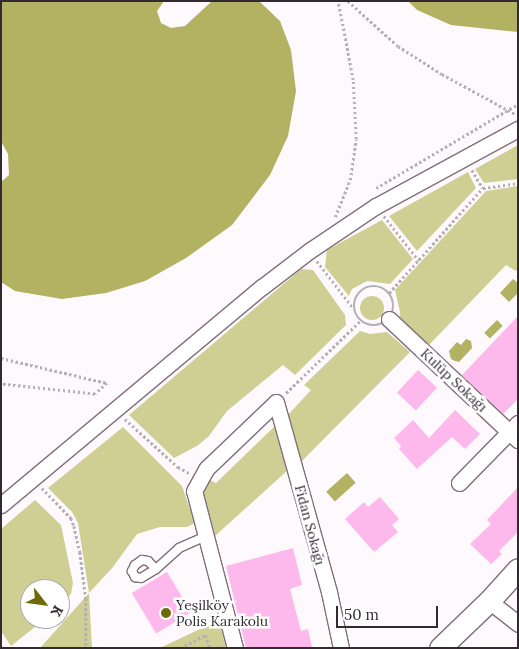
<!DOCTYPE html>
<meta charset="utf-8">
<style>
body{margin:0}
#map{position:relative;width:519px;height:649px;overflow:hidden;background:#fdf9fc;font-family:Lora,serif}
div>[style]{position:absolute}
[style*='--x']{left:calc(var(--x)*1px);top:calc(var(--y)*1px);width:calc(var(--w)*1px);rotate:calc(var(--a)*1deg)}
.green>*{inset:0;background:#d0cf93}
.round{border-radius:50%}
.water>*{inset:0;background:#b3b162;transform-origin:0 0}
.building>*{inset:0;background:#feb9ec;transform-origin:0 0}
.path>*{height:2.5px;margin-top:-1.25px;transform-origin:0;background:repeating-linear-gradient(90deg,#b5b0b4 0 2.5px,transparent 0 5px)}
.path>.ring{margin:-1.25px;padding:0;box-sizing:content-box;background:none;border:2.5px solid #b5b0b4;border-radius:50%}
.roads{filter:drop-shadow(1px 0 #816e7b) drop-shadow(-1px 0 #816e7b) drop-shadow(0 1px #816e7b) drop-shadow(0 -1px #816e7b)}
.lane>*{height:8px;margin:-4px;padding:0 4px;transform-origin:4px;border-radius:4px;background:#fff}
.street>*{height:15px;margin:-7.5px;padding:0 7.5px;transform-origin:7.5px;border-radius:7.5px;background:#fff}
.secondary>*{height:21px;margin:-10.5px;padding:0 10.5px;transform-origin:10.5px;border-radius:10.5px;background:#fff}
.dots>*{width:14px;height:14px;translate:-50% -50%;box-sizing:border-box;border:2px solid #fff;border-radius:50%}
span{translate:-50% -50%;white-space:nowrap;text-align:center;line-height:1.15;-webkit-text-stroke:5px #fff;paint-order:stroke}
.street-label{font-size:14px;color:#322a30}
.poi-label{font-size:14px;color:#322a30}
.left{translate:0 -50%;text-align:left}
.frame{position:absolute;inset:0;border:2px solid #322a30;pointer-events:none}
.north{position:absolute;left:20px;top:579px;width:50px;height:50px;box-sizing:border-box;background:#fff;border:1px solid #adaaac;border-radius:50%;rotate:120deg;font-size:14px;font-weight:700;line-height:20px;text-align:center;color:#322a30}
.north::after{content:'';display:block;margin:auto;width:18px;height:22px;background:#6e6a05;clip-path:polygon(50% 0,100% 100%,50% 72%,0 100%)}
.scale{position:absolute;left:336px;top:606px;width:102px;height:22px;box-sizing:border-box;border:2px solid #322a30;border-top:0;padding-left:6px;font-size:15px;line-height:18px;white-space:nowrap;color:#322a30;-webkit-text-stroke:4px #fff;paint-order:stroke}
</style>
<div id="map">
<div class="green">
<div style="clip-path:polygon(518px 145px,518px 179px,484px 183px,475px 169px)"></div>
<div style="clip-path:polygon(468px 172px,476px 188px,417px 251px,389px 216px)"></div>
<div style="clip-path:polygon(518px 186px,518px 269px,516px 271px,506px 265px,428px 346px,399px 321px,400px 312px,395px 290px,486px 191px)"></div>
<div style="clip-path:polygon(382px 220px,413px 259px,390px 284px,367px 281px,352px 289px,349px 296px,325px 267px,327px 250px)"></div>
<div style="clip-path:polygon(301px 269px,313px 270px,345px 315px,346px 325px,295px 375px,283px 365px,227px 411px,209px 436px,197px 446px,174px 458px,129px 415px)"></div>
<div class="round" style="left:360px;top:296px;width:24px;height:24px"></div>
<div style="clip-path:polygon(360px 331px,370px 334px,387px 332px,410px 352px,301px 462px,288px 415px,311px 390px,304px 385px)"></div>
<div style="clip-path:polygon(276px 425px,289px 469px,215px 536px,201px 486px,208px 479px,216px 483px)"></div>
<div style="clip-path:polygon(123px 427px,182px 486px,195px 523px,187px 527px,160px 527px,137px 534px,113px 567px,89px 593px,92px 648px,40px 648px,89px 593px,78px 523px,72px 512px,48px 488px)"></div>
<div style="clip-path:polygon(35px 500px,61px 525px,73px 583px,71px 594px,60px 605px,60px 589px,30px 589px,30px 619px,45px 619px,11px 646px,1px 631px,1px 529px)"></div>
<div style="clip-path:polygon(219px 620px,226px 648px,160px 648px)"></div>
</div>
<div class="water">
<div style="clip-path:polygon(1px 1px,164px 1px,157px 11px,161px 23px,171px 28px,185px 26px,212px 1px,259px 1px,280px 21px,291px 50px,296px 91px,288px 136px,270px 175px,232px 225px,186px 258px,145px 281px,106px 293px,62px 299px,15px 291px,1px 282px,1px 182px,9px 175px,8px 154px,1px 141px)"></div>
<div style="clip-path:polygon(408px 1px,518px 1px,518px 32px,451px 25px,417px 10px)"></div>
<div style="clip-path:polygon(513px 279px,518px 283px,518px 293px,509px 302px,500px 293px)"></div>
<div style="left:497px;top:320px;width:8px;height:18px;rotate:45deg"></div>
<div style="clip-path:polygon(466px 339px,471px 341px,472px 348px,459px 362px,455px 361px,451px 359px,449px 351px,457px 342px,461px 345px)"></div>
<div style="left:347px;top:473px;width:13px;height:28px;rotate:48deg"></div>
</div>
<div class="building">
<div style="clip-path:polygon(518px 316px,518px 399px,503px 414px,462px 375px)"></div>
<div style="left:418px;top:370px;width:26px;height:31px;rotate:43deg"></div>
<div style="clip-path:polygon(455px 410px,480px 434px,465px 449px,452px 437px,417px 469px,399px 449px,401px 446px,394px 438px,413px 420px,429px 438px)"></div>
<div style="clip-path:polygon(518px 487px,518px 532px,499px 551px,502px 554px,491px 564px,470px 544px,491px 524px,487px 520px)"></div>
<div style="clip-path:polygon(380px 497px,399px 519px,392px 525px,398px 532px,374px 552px,345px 519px,364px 502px,368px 507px)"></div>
<div style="clip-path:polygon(293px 548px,302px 585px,290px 589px,301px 631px,308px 629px,312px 648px,246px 648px,226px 566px)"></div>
<div style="left:167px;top:572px;width:47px;height:41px;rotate:59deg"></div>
</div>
<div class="path">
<div style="--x:348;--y:1;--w:67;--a:42"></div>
<div style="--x:398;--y:46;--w:52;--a:32.5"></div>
<div style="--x:442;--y:74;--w:85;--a:28.7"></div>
<div style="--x:472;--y:170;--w:21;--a:59"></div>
<div style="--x:376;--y:188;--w:165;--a:-30.6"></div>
<div style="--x:384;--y:216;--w:57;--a:52.1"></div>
<div style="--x:335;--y:217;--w:40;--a:-68"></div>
<div style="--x:350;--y:180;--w:41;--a:-81.7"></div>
<div style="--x:356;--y:139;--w:59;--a:-92.9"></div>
<div style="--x:353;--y:80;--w:80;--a:-100.8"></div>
<div style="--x:317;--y:261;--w:59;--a:52.5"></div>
<div class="ring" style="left:354px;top:286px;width:37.5px;height:37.5px"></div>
<div style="--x:389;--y:293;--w:141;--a:-48.2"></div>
<div style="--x:483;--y:188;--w:35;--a:-8"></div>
<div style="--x:1;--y:358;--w:109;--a:13.3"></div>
<div style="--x:107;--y:383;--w:16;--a:137"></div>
<div style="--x:95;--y:394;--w:95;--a:-173.9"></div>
<div style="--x:286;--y:393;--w:103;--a:-44.2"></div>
<div style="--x:125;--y:419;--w:72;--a:42.2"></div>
<div style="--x:178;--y:467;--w:13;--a:29"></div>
<div style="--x:42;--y:488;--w:42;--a:46"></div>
<div style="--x:71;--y:518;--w:9;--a:69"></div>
<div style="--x:74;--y:526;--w:27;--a:77"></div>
<div style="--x:80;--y:552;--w:46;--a:82.6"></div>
<div style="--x:86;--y:598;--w:50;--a:90"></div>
<div style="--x:1;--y:647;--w:1;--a:45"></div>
<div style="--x:180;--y:648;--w:29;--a:-27"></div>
<div style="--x:206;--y:635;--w:14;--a:73"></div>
</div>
<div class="roads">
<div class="lane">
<div style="--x:156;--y:569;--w:11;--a:-135"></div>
<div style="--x:148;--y:561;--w:6;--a:-171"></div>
<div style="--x:142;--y:560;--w:9;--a:144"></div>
<div style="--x:135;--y:565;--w:7;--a:117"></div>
<div style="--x:132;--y:571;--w:7;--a:63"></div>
<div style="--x:135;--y:577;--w:6;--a:9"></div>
<div style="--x:141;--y:578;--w:17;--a:-31"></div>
<div style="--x:156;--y:569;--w:31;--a:-42"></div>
<div style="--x:179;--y:548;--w:30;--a:-24"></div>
</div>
<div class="street">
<div style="--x:389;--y:319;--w:177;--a:43.2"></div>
<div style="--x:459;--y:483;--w:84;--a:-45.5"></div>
<div style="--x:1;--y:505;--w:340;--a:-39.9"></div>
<div style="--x:262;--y:287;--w:59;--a:-37.5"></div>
<div style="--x:309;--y:251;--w:81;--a:-33.9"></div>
<div style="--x:376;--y:206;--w:162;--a:-28.5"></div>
<div style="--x:489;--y:601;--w:37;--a:38"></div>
<div style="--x:235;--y:648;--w:162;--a:-104.6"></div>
<div style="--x:194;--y:491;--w:26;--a:-61"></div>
<div style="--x:207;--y:468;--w:95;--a:-43.7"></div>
<div style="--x:276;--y:402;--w:197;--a:74.4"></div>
<div style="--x:329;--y:592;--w:57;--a:77.9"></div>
</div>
<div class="secondary">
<div style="--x:440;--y:648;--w:68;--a:-43.8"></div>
<div style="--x:489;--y:601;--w:43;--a:-47.8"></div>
</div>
</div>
<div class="dots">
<div style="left:166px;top:613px;background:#6e6a05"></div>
</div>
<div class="street-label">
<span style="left:454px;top:380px;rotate:43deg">Kulüp Sokağı</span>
<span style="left:310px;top:525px;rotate:75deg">Fidan Sokağı</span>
</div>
<div class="poi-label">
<span class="left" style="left:176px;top:613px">Yeşilköy<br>Polis Karakolu</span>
</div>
<div class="frame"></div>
<div class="north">K</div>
<div class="scale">50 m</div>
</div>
